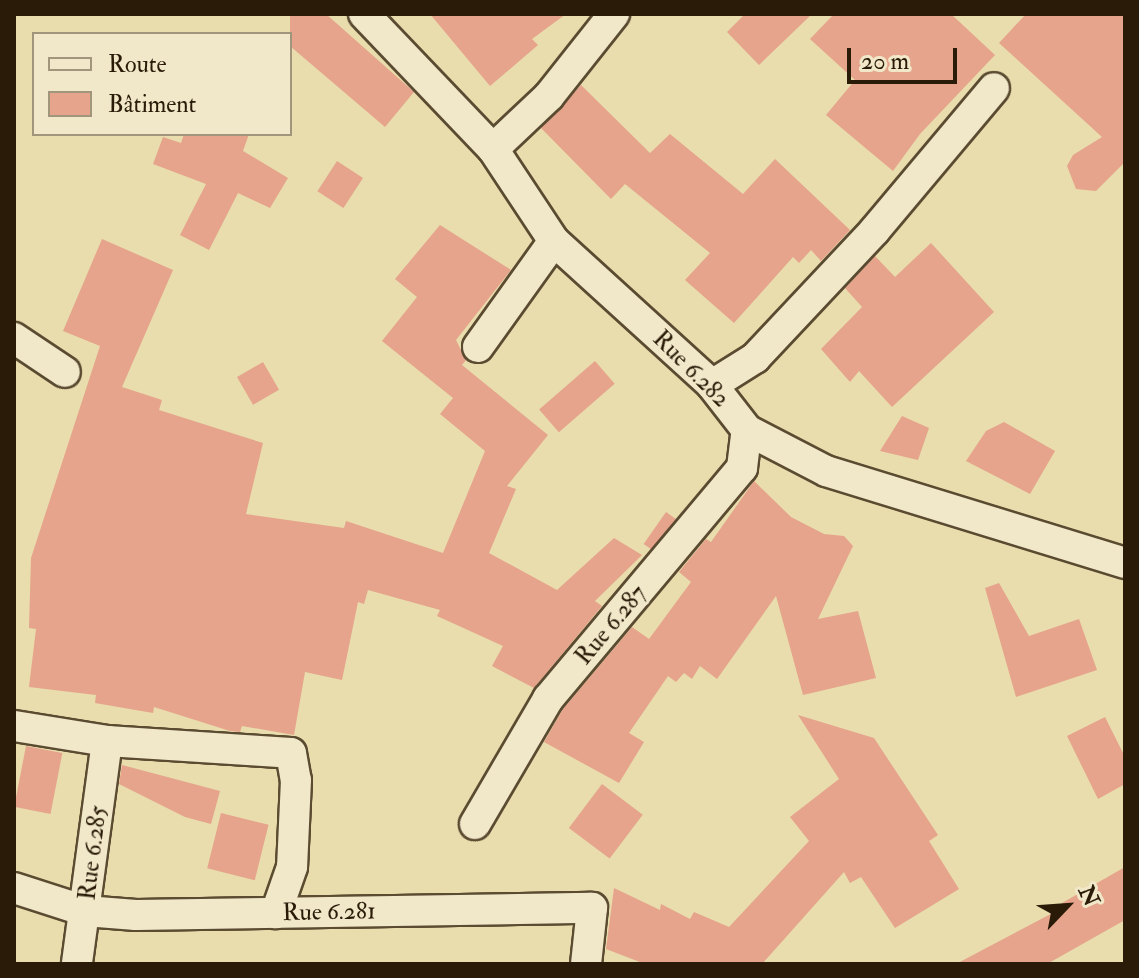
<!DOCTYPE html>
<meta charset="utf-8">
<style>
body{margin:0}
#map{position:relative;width:1139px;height:978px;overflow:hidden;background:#e9dcad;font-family:"IM FELL Double Pica",serif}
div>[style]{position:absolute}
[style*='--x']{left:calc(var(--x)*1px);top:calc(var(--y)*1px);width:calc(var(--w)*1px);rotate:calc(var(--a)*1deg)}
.building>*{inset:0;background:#e5a48b;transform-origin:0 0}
.roads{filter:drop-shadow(2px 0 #5a4b31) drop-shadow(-2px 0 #5a4b31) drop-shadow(0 2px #5a4b31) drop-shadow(0 -2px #5a4b31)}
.minor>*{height:30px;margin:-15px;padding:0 15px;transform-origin:15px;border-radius:15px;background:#f1e8ca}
span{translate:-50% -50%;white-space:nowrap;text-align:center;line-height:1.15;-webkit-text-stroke:6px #f1e8ca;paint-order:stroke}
.street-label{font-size:24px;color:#2a1b08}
.frame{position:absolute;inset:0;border:16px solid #2a1b08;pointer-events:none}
.legend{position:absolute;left:32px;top:32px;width:260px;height:104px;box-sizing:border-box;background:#f1e8ca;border:2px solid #a1967c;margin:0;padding:10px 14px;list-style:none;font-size:24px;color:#2a1b08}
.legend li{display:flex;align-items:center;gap:16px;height:40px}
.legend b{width:40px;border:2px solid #a1967c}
.north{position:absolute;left:1027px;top:866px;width:80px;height:80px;-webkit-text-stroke:6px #f1e8ca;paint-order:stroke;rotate:65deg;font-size:22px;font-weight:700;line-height:32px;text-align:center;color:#2a1b08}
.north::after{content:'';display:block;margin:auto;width:28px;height:36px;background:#2a1b08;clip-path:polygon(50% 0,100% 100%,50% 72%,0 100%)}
.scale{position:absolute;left:847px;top:48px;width:110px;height:36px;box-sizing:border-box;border:4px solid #2a1b08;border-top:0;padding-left:10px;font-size:24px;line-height:28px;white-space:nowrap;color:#2a1b08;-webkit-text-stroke:6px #f1e8ca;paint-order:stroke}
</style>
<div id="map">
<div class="building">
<div style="clip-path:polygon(290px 14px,326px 14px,414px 92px,385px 127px,290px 46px)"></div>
<div style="clip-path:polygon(430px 14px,566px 14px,532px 39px,538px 45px,490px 86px)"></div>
<div style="clip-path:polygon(745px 14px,812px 14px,759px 65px,727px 32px)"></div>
<div style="clip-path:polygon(834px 14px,951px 14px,995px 55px,920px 134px,893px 171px,826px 115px,855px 80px,810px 39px)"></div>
<div style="clip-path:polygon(1026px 14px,1125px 14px,1125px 162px,1096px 191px,1076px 189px,1067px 166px,1073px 155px,1102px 137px,999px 43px)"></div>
<div style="clip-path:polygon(581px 85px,650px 153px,670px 134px,743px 194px,775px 159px,850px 230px,821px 261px,811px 250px,799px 263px,793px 257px,734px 323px,685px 280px,710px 253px,625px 184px,611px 199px,541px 128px)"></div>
<div style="clip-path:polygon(184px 134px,249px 134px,243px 151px,288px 178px,270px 208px,238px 193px,209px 250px,180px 235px,206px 184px,153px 164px,163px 137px,181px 143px)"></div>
<div style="left:337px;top:161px;width:31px;height:36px;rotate:33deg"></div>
<div style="clip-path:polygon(440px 225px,511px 270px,456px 340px,466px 360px,462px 365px,548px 435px,507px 486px,516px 489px,489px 553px,557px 590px,614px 538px,642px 555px,595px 601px,602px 606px,534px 688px,492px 666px,503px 646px,437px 616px,440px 610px,368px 590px,364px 604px,358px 602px,342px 680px,305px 672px,294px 735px,242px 726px,240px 732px,230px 731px,154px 707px,153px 713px,95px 703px,96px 695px,29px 687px,36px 629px,29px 628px,31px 558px,100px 346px,63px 331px,102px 239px,173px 270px,122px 387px,162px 400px,159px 410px,263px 443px,246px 514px,344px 528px,346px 521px,443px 553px,485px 451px,440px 414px,453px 398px,382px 341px,417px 297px,395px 279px)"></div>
<div style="clip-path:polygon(931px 243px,994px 312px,892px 407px,859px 371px,850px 382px,821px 349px,862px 307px,845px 288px,875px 256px,895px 277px)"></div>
<div style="left:595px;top:361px;width:30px;height:74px;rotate:49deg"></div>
<div style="left:263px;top:362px;width:32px;height:30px;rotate:60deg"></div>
<div style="clip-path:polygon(902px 416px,929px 428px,918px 460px,880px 451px)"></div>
<div style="clip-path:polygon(1004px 422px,1055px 451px,1030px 494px,966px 461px,986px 431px)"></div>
<div style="clip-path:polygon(754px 481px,791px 517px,824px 534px,844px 536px,853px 546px,818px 619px,858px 611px,876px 678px,803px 695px,776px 596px,717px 679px,700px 666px,692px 679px,684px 673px,676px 682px,668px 676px,629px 733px,644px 742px,619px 783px,544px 742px,563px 709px,632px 627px,649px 639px,691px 582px,679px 572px,706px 539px,711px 542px)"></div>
<div style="left:666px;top:512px;width:12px;height:39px;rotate:35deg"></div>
<div style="clip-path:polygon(999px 583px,1029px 636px,1079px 619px,1097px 670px,1016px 697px,985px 588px)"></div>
<div style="clip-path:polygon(798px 715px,874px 738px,938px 835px,929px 841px,959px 889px,895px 928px,861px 877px,850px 883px,844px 872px,762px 964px,645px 964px,606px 949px,614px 888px,660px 910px,661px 904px,690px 919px,694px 912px,729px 927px,809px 841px,790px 817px,839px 779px)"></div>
<div style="clip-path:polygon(1105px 717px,1125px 757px,1125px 784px,1098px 799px,1067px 736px)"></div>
<div style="left:26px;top:746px;width:37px;height:62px;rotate:11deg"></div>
<div style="clip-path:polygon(122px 765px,220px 791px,211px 824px,185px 817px,119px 784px)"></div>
<div style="left:602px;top:784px;width:51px;height:55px;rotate:37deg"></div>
<div style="left:221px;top:813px;width:49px;height:57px;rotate:14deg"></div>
<div style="clip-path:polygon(1125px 867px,1125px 920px,1047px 964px,956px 964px,1064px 907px,1062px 903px)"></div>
</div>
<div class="roads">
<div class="minor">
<div style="--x:364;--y:14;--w:187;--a:46.3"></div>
<div style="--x:493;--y:149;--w:110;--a:56.5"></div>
<div style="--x:554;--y:241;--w:214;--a:42.3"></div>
<div style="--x:712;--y:385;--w:57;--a:52.1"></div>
<div style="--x:747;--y:430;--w:89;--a:27.4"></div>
<div style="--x:826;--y:471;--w:313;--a:17.1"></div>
<div style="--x:493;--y:149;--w:77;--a:-43.4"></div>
<div style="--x:549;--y:96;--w:105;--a:-51.6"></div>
<div style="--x:14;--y:338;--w:61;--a:33.7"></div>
<div style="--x:478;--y:347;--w:130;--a:-54.4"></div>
<div style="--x:712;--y:385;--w:51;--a:-32.1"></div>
<div style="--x:755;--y:358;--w:175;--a:-46.8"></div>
<div style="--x:875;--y:230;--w:185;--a:-50"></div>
<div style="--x:14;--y:726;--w:94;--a:9.2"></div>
<div style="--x:107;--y:741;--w:225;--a:97.7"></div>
<div style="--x:107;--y:741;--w:184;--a:3.7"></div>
<div style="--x:291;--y:753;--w:27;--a:80"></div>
<div style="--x:296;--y:780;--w:87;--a:92.6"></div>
<div style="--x:292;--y:867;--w:49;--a:109.2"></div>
<div style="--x:475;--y:824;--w:145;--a:-59.7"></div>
<div style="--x:548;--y:699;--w:302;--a:-50"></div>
<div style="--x:742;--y:468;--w:38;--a:-83"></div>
<div style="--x:14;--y:888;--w:75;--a:17.9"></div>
<div style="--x:85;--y:911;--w:51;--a:4.5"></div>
<div style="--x:136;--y:915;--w:456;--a:-0.9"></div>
<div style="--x:592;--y:908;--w:56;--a:96.1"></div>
</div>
</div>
<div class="street-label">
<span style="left:691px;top:369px;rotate:45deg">Rue 6.282</span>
<span style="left:611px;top:625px;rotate:-50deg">Rue 6.287</span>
<span style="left:93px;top:853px;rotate:-83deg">Rue 6.285</span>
<span style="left:329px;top:912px;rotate:-1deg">Rue 6.281</span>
</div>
<div class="frame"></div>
<ul class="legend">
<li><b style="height:10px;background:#f1e8ca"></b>Route</li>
<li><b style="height:22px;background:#e5a48b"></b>Bâtiment</li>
</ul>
<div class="north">N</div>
<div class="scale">20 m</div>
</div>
